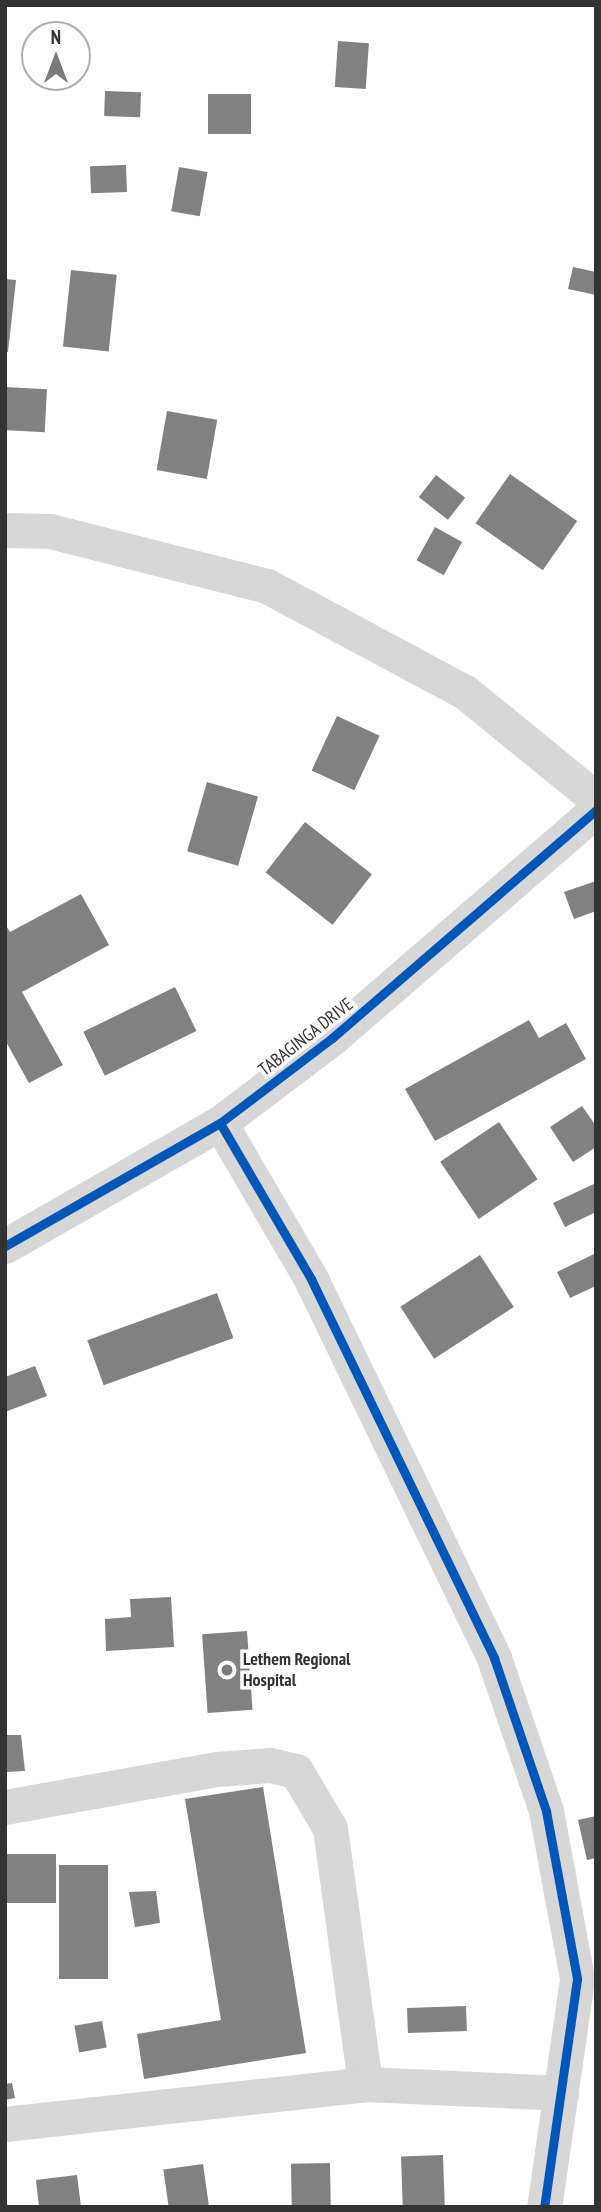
<!DOCTYPE html>
<style>
body{margin:0}
#map{position:relative;width:601px;height:2212px;overflow:hidden;background:#fff;font-family:"PT Sans Narrow",sans-serif}
div>[style]{position:absolute}
[style*='--x']{left:calc(var(--x)*1px);top:calc(var(--y)*1px);width:calc(var(--w)*1px);rotate:calc(var(--a)*1deg)}
.building>*{inset:0;background:#818181;transform-origin:0 0}
.minor>*{height:35px;margin:-17.5px;padding:0 17.5px;transform-origin:17.5px;border-radius:17.5px;background:#d7d7d7}
.cycleway>*{height:9px;margin:-4.5px;padding:0 4.5px;transform-origin:4.5px;border-radius:4.5px;background:#0057b8}
.dots>*{width:19px;height:19px;translate:-50% -50%;box-sizing:border-box;border:4px solid #fff;border-radius:50%}
span{translate:-50% -50%;white-space:nowrap;text-align:center;line-height:1.15;-webkit-text-stroke:7px #fff;paint-order:stroke}
.street-label{font-size:18px;color:#333}
.poi-label{font-size:18px;color:#333;font-weight:700}
.left{translate:0 -50%;text-align:left}
.frame{position:absolute;inset:0;border:7px solid #333;pointer-events:none}
.north{position:absolute;left:21px;top:21px;width:70px;height:70px;box-sizing:border-box;background:#fff;border:2px solid #adadad;border-radius:50%;rotate:0deg;font-size:19px;font-weight:700;line-height:28px;text-align:center;color:#333}
.north::after{content:'';display:block;margin:auto;width:24px;height:32px;background:#7a7a7a;clip-path:polygon(50% 0,100% 100%,50% 72%,0 100%)}
</style>
<div id="map">
<div class="building">
<div style="left:338px;top:41px;width:31px;height:46px;rotate:4deg"></div>
<div style="left:105px;top:91px;width:36px;height:25px;rotate:2deg"></div>
<div style="left:208px;top:94px;width:43px;height:40px"></div>
<div style="left:126px;top:165px;width:27px;height:36px;rotate:88deg"></div>
<div style="left:179px;top:167px;width:29px;height:45px;rotate:10deg"></div>
<div style="clip-path:polygon(573px 267px,596px 272px,596px 295px,568px 289px)"></div>
<div style="left:71px;top:270px;width:46px;height:77px;rotate:6deg"></div>
<div style="clip-path:polygon(5px 279px,16px 280px,8px 352px,5px 352px)"></div>
<div style="left:5px;top:387px;width:42px;height:43px;rotate:3deg"></div>
<div style="left:167px;top:411px;width:51px;height:60px;rotate:10deg"></div>
<div style="left:510px;top:474px;width:82px;height:60px;rotate:35deg"></div>
<div style="left:436px;top:475px;width:37px;height:28px;rotate:38deg"></div>
<div style="left:435px;top:527px;width:31px;height:38px;rotate:29deg"></div>
<div style="left:337px;top:716px;width:47px;height:60px;rotate:25deg"></div>
<div style="left:207px;top:782px;width:53px;height:72px;rotate:16deg"></div>
<div style="left:305px;top:822px;width:85px;height:64px;rotate:38deg"></div>
<div style="clip-path:polygon(596px 881px,596px 911px,574px 919px,564px 892px)"></div>
<div style="clip-path:polygon(81px 894px,109px 945px,22px 992px,63px 1065px,29px 1083px,5px 1040px,5px 924px,10px 932px)"></div>
<div style="left:175px;top:987px;width:49px;height:102px;rotate:64deg"></div>
<div style="clip-path:polygon(529px 1020px,539px 1038px,566px 1023px,586px 1059px,435px 1141px,405px 1089px)"></div>
<div style="clip-path:polygon(582px 1106px,596px 1126px,596px 1147px,573px 1162px,550px 1127px)"></div>
<div style="left:499px;top:1122px;width:69px;height:71px;rotate:56deg"></div>
<div style="clip-path:polygon(596px 1183px,596px 1212px,565px 1227px,553px 1203px)"></div>
<div style="clip-path:polygon(596px 1253px,596px 1286px,570px 1298px,557px 1272px)"></div>
<div style="left:480px;top:1255px;width:62px;height:95px;rotate:57deg"></div>
<div style="left:217px;top:1293px;width:48px;height:138px;rotate:70deg"></div>
<div style="clip-path:polygon(35px 1366px,47px 1396px,5px 1412px,5px 1377px)"></div>
<div style="clip-path:polygon(171px 1597px,174px 1647px,106px 1651px,105px 1619px,131px 1617px,130px 1599px)"></div>
<div style="left:247px;top:1631px;width:79px;height:45px;rotate:86deg"></div>
<div style="clip-path:polygon(5px 1735px,21px 1735px,25px 1771px,5px 1772px)"></div>
<div style="clip-path:polygon(263px 1787px,306px 2053px,144px 2079px,137px 2034px,221px 2020px,185px 1799px)"></div>
<div style="clip-path:polygon(596px 1816px,596px 1858px,587px 1860px,578px 1820px)"></div>
<div style="left:56px;top:1854px;width:49px;height:51px;rotate:90deg"></div>
<div style="left:59px;top:1865px;width:49px;height:114px"></div>
<div style="clip-path:polygon(156px 1891px,160px 1923px,135px 1927px,129px 1892px)"></div>
<div style="left:466px;top:2006px;width:25px;height:59px;rotate:88deg"></div>
<div style="left:102px;top:2021px;width:27px;height:28px;rotate:80deg"></div>
<div style="clip-path:polygon(12px 2083px,15px 2098px,5px 2100px,5px 2084px)"></div>
<div style="left:443px;top:2155px;width:52px;height:42px;rotate:88deg"></div>
<div style="left:330px;top:2163px;width:44px;height:39px;rotate:89deg"></div>
<div style="left:203px;top:2164px;width:43px;height:40px;rotate:82deg"></div>
<div style="clip-path:polygon(77px 2175px,81px 2207px,39px 2207px,36px 2180px)"></div>
</div>
<div class="minor">
<div style="--x:5;--y:530;--w:45;--a:1.3"></div>
<div style="--x:50;--y:531;--w:224;--a:14.2"></div>
<div style="--x:267;--y:586;--w:225;--a:28.2"></div>
<div style="--x:465;--y:692;--w:169;--a:39.2"></div>
<div style="--x:220;--y:1123;--w:181;--a:59.7"></div>
<div style="--x:311;--y:1279;--w:421;--a:64.2"></div>
<div style="--x:494;--y:1658;--w:162;--a:71.2"></div>
<div style="--x:546;--y:1811;--w:171;--a:79.5"></div>
<div style="--x:577;--y:1979;--w:230;--a:98.2"></div>
<div style="--x:5;--y:1246;--w:248;--a:-29.8"></div>
<div style="--x:220;--y:1123;--w:141;--a:-37.2"></div>
<div style="--x:332;--y:1038;--w:349;--a:-40.8"></div>
<div style="--x:5;--y:1807;--w:215;--a:-10.2"></div>
<div style="--x:217;--y:1769;--w:53;--a:-4.3"></div>
<div style="--x:270;--y:1765;--w:27;--a:13"></div>
<div style="--x:296;--y:1771;--w:66;--a:59.2"></div>
<div style="--x:330;--y:1828;--w:258;--a:82.2"></div>
<div style="--x:5;--y:2124;--w:362;--a:-6.3"></div>
<div style="--x:365;--y:2084;--w:196;--a:2.6"></div>
</div>
<div class="cycleway">
<div style="--x:220;--y:1123;--w:181;--a:59.7"></div>
<div style="--x:311;--y:1279;--w:421;--a:64.2"></div>
<div style="--x:494;--y:1658;--w:162;--a:71.2"></div>
<div style="--x:546;--y:1811;--w:171;--a:79.5"></div>
<div style="--x:577;--y:1979;--w:230;--a:98.2"></div>
<div style="--x:5;--y:1246;--w:248;--a:-29.8"></div>
<div style="--x:220;--y:1123;--w:141;--a:-37.2"></div>
<div style="--x:332;--y:1038;--w:349;--a:-40.8"></div>
</div>
<div class="dots">
<div style="left:227px;top:1670px;background:#7a7a7a"></div>
</div>
<div class="street-label">
<span style="left:306px;top:1037px;rotate:-38deg">TABAGINGA DRIVE</span>
</div>
<div class="poi-label">
<span class="left" style="left:243px;top:1670px">Lethem Regional<br>Hospital</span>
</div>
<div class="frame"></div>
<div class="north">N</div>
</div>
